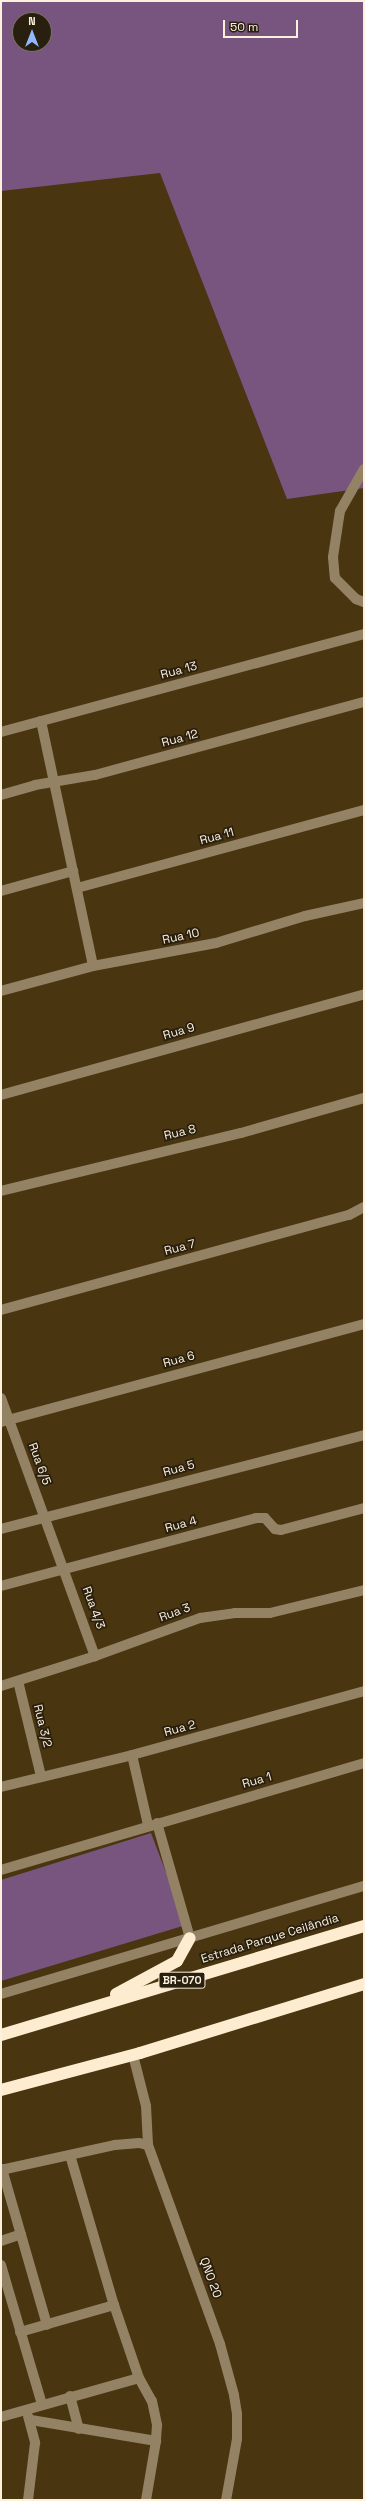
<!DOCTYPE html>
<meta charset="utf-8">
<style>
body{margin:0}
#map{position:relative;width:365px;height:2501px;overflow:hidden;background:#493510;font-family:"Space Grotesk",sans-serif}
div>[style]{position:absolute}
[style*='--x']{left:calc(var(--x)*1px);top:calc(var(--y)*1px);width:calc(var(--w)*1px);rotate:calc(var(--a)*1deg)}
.green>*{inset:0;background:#77557f}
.minor>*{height:10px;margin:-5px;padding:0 5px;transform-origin:5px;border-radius:5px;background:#948265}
.highway>*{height:12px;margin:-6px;padding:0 6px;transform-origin:6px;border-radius:6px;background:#fdeccf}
span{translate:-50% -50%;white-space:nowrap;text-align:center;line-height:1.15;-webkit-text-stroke:3.5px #281f0f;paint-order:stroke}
.shield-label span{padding:1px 3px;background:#281f0f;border:1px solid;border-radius:3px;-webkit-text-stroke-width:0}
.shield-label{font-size:11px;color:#fdf0dc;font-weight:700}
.street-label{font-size:12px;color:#fdf0dc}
.frame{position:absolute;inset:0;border:2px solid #fdf0dc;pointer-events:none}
.north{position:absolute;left:12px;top:12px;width:40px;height:40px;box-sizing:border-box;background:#281f0f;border:1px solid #7d7361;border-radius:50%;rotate:0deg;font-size:11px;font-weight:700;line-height:16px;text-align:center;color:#fdf0dc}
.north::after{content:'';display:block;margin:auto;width:14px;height:18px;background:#8fb8fd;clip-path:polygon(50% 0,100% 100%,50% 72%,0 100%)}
.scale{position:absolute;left:223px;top:20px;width:75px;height:18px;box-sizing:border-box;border:2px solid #fdf0dc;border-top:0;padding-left:5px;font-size:12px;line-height:14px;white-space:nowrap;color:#fdf0dc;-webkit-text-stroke:3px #281f0f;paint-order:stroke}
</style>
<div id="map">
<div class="green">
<div style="clip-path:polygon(evenodd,1px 1px,364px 1px,364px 488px,287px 499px,160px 173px,1px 191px,1px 1px,20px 20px,44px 20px,44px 44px,20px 44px,20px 20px)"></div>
<div style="clip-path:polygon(151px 1833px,186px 1925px,1px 1981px,1px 1880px)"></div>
</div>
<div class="minor">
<div style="--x:364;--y:469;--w:48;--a:119.7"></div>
<div style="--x:340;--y:511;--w:47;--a:98.7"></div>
<div style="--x:333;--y:557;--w:21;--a:85"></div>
<div style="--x:335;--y:578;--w:30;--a:45"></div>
<div style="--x:356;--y:599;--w:9;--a:21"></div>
<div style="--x:41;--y:721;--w:250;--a:78"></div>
<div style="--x:1;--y:732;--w:376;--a:-15.1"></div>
<div style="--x:1;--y:795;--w:35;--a:-16"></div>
<div style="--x:35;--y:785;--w:61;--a:-9.5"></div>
<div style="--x:95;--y:775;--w:279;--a:-15.2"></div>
<div style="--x:77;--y:888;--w:297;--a:-15.2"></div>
<div style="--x:1;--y:891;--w:75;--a:-15.5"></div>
<div style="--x:1;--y:991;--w:95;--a:-15.2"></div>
<div style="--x:93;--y:966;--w:125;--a:-10.6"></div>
<div style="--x:216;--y:943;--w:93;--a:-16.9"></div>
<div style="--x:305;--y:916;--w:60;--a:-12.4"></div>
<div style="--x:1;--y:1095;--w:377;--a:-15.5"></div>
<div style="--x:1;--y:1191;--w:247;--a:-13.6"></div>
<div style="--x:241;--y:1133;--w:128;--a:-15.9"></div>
<div style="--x:1;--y:1310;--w:361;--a:-15.3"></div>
<div style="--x:349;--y:1215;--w:17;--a:-28"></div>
<div style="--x:1;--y:1398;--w:275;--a:70"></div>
<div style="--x:1;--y:1422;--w:376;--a:-15.1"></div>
<div style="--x:1;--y:1529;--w:375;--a:-14.5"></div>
<div style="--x:1;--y:1586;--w:264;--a:-14.9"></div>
<div style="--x:256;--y:1518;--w:9;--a:0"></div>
<div style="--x:265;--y:1518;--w:15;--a:48"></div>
<div style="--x:275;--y:1529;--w:6;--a:9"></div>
<div style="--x:281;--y:1530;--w:86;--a:-14.8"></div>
<div style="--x:18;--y:1681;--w:98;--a:76.4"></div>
<div style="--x:1;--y:1686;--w:99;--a:-17.7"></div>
<div style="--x:95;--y:1656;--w:112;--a:-19.9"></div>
<div style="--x:200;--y:1618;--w:35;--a:-8"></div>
<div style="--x:235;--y:1613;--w:35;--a:0"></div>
<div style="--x:270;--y:1613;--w:97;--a:-13.7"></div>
<div style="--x:132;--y:1755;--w:72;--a:77.1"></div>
<div style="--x:1;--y:1787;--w:135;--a:-13.7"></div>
<div style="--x:132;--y:1755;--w:241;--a:-15.4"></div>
<div style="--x:157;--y:1823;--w:120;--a:74"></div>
<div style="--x:1;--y:1870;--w:378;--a:-16.4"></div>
<div style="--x:1;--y:1994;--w:379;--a:-16.6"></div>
<div style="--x:133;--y:2055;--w:53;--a:75.7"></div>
<div style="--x:146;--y:2106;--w:39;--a:87"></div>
<div style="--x:148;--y:2145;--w:212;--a:70.1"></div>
<div style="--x:220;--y:2344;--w:53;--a:74.6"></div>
<div style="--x:234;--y:2395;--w:19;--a:81"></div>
<div style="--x:237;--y:2414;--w:25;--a:90"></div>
<div style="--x:237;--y:2439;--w:62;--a:100.2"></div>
<div style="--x:70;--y:2155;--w:156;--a:73.7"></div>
<div style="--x:114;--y:2305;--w:77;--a:71.1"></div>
<div style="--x:139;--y:2378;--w:26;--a:61"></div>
<div style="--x:152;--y:2401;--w:25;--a:78"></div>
<div style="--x:157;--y:2425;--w:16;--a:94"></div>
<div style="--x:156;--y:2441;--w:60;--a:99.6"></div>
<div style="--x:2;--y:2169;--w:162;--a:73.9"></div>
<div style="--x:1;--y:2170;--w:117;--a:-12.4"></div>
<div style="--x:115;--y:2145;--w:24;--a:-5"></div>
<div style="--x:139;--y:2143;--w:9;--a:13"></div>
<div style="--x:1;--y:2241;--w:21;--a:-19"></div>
<div style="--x:1;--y:2265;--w:145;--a:73.6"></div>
<div style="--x:20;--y:2332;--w:98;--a:-16"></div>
<div style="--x:70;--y:2396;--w:34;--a:75"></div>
<div style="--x:28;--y:2416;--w:28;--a:75"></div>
<div style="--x:35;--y:2443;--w:57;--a:97"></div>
<div style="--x:1;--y:2417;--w:143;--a:-15.8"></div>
<div style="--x:31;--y:2420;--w:127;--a:9.5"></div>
</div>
<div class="highway">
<div style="--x:116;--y:1994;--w:69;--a:-28.4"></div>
<div style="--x:177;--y:1961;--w:26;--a:-61"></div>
<div style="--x:1;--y:2035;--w:379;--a:-16.7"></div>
<div style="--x:1;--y:2090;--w:144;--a:-14.9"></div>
<div style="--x:140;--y:2053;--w:234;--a:-17.1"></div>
</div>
<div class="shield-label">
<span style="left:182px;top:1980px">BR-070</span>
</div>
<div class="street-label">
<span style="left:179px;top:671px;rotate:-15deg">Rua 13</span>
<span style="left:180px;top:739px;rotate:-15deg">Rua 12</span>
<span style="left:217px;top:837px;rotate:-15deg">Rua 11</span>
<span style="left:181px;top:937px;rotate:-12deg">Rua 10</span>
<span style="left:179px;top:1032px;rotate:-16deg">Rua 9</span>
<span style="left:180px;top:1133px;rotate:-13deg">Rua 8</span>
<span style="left:180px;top:1248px;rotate:-15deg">Rua 7</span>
<span style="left:179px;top:1360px;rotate:-15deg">Rua 6</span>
<span style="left:39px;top:1464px;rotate:70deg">Rua 6/5</span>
<span style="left:179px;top:1469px;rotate:-15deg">Rua 5</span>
<span style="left:181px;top:1525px;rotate:-15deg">Rua 4</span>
<span style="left:93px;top:1608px;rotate:70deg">Rua 4/3</span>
<span style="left:175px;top:1613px;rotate:-20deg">Rua 3</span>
<span style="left:42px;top:1726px;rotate:76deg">Rua 3/2</span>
<span style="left:180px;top:1729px;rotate:-15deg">Rua 2</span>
<span style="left:257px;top:1781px;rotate:-16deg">Rua 1</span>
<span style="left:270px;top:1939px;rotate:-17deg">Estrada Parque Ceilândia</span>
<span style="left:210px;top:2278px;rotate:70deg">QNO 20</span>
</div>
<div class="frame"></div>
<div class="north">N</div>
<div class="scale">50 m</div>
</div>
